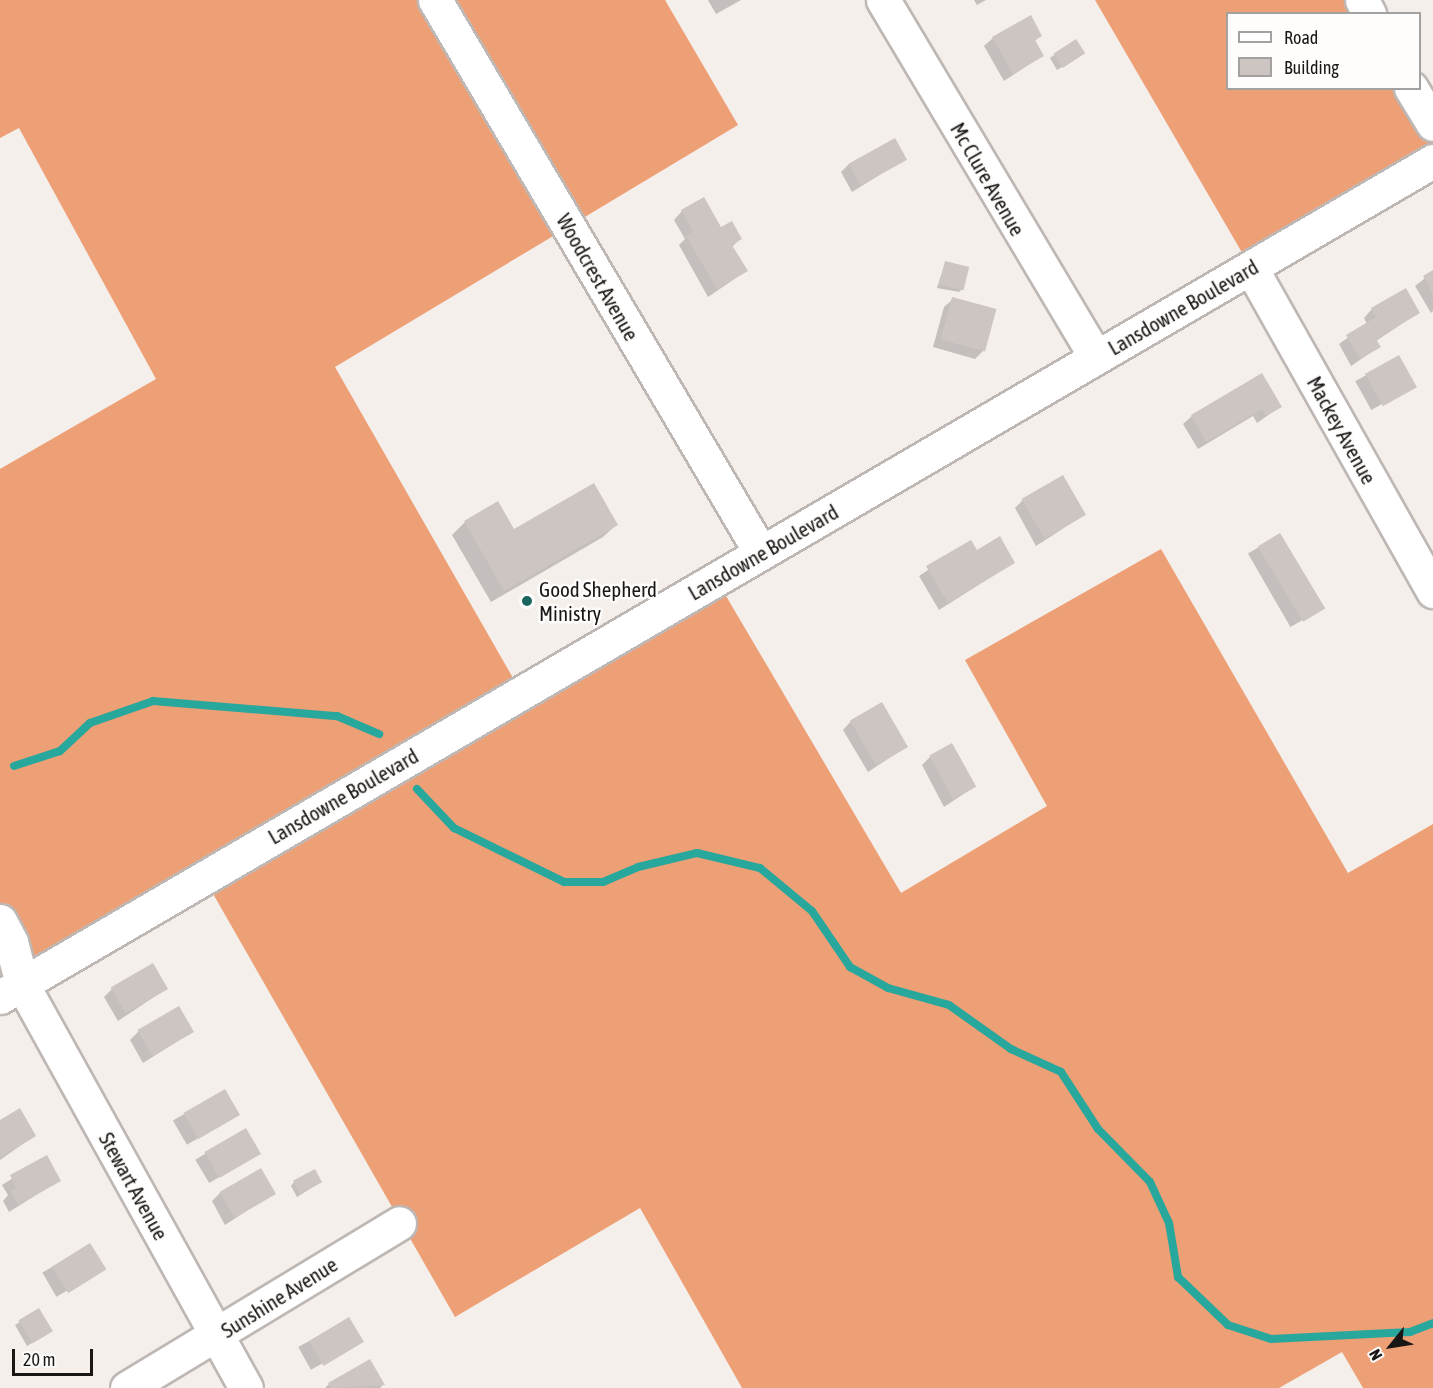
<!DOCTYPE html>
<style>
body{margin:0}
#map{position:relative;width:1433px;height:1388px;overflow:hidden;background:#f5efeb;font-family:"Asap Condensed",sans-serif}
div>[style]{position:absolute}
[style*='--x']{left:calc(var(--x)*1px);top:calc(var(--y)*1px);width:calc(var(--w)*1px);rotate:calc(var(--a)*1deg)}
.forest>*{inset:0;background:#ed9f76}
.shadow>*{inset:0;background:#0003;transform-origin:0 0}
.stream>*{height:8px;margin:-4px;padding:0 4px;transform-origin:4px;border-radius:4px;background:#28a89c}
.building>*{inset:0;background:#ccc5c2;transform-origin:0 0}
.roads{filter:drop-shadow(2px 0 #beb7b4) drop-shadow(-2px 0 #beb7b4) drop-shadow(0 2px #beb7b4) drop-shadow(0 -2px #beb7b4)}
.minor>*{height:33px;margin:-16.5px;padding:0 16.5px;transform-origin:16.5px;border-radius:16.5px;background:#fff}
.dots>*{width:16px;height:16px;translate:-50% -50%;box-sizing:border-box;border:3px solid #fefdfc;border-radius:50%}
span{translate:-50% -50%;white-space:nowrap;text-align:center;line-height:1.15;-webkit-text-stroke:5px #fefdfc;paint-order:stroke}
.street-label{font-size:21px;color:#191716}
.poi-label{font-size:21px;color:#191716}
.left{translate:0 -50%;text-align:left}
.legend{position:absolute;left:1226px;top:12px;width:195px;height:78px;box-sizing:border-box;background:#fefdfc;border:2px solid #a2a1a0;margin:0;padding:8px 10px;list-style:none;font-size:18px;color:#191716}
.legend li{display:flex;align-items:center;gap:12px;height:30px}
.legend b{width:30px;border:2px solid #a2a1a0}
.north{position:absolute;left:1361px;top:1316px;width:60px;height:60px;-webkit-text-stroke:4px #fefdfc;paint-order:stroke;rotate:240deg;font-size:16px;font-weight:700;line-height:24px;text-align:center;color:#191716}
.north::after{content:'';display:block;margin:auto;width:21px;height:27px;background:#191716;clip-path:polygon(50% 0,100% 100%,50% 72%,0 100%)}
.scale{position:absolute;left:12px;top:1349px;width:81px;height:27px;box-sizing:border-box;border:3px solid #191716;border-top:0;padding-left:8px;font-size:18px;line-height:21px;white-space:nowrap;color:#191716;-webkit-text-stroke:4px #fefdfc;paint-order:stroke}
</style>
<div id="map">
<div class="forest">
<div style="clip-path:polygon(0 0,665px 0,738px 125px,335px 367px,521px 692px,716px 579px,901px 893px,1047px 806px,965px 660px,1161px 549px,1348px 873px,1433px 824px,1433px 1388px,1363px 1388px,1342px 1352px,1279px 1388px,742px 1388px,640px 1208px,455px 1317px,204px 878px,37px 974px,0 907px,0 469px,156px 379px,19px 128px,0 138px)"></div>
<div style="clip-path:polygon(1095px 0,1362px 0,1369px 13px,1228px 14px,1228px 88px,1411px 89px,1433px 124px,1433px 161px,1251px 268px)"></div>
</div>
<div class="shadow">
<div style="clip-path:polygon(708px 0,741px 0,716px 14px)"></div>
<div style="clip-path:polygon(974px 0,986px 0,977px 5px)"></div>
<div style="clip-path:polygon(1040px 36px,1034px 42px,1042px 56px,1004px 81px,984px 46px,993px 38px)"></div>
<div style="clip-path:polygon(1054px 55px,1079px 57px,1057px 70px,1050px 58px)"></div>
<div style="clip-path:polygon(905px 159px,852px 192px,841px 172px,849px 164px)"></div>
<div style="clip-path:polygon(682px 211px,740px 239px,732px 247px,746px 271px,708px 297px,679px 245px,685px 239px,674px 220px)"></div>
<div style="clip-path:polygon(945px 263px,962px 289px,959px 292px,937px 288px)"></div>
<div style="clip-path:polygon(1433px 272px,1433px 311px,1431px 313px,1415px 286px)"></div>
<div style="clip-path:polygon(953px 299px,983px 351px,975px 359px,933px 347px,944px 307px)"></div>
<div style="clip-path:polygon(1372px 309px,1418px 313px,1376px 341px,1379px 347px,1351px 366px,1339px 344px,1367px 324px,1364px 318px)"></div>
<div style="left:1399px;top:357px;width:33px;height:50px;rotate:61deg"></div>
<div style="clip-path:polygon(1280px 407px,1257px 423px,1253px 416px,1198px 449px,1183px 424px,1192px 416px)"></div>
<div style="clip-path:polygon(1023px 500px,1084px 515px,1036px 546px,1015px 508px)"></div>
<div style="clip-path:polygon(465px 522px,513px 531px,616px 525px,603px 537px,491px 602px,452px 535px)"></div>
<div style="left:1280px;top:535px;width:85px;height:37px;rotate:60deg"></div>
<div style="clip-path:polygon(970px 542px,976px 552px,1013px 563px,939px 610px,919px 576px)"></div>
<div style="clip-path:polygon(851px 721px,906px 747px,868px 772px,843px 730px)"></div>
<div style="clip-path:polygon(930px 757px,974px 787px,944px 807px,922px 765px)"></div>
<div style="clip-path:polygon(112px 989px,166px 989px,118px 1021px,104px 997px)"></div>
<div style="clip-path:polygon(138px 1032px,192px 1032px,143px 1063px,130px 1040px)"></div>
<div style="left:224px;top:1091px;width:28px;height:59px;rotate:60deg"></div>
<div style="clip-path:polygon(0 1122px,34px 1136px,0 1160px)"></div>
<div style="left:245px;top:1130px;width:27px;height:58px;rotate:59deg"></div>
<div style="clip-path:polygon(47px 1157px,60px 1180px,9px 1212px,3px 1201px,8px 1195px,2px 1185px)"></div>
<div style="clip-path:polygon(294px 1182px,321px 1182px,297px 1197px,291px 1186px)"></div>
<div style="clip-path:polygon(220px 1193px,274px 1193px,225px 1225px,212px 1201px)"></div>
<div style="left:90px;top:1245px;width:28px;height:55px;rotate:60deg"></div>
<div style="clip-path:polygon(39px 1310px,47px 1334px,27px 1346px,15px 1325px)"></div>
<div style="left:349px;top:1319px;width:26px;height:58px;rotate:61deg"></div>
<div style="clip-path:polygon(329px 1384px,383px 1385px,380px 1388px,325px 1388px)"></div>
</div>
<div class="stream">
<div style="--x:14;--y:766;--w:48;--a:-18.1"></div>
<div style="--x:60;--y:751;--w:41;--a:-43"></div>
<div style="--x:90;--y:723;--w:67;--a:-19.2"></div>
<div style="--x:153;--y:701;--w:185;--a:4.7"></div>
<div style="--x:337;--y:716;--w:46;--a:23.2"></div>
<div style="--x:417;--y:789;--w:54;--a:46.5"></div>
<div style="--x:454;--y:828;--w:123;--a:26.1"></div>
<div style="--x:564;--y:882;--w:39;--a:0"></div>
<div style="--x:603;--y:882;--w:38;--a:-23"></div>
<div style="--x:638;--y:867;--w:61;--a:-13.3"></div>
<div style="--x:697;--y:853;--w:65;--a:13.4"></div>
<div style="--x:760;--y:868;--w:67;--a:39.6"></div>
<div style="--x:812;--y:911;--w:68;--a:55.8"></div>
<div style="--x:850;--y:967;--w:43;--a:28.9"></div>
<div style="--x:888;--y:988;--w:63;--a:15.6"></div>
<div style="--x:949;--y:1005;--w:76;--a:35.4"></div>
<div style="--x:1011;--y:1049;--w:55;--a:24.7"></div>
<div style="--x:1061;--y:1072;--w:68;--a:57"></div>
<div style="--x:1098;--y:1129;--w:74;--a:45.5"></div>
<div style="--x:1150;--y:1182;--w:45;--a:65.1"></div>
<div style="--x:1169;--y:1223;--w:55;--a:80.5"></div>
<div style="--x:1178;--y:1277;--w:69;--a:43.8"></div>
<div style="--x:1228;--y:1325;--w:45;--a:18"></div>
<div style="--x:1271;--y:1339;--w:139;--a:-2.9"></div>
<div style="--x:1410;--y:1332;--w:25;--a:-21"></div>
</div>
<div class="building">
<div style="clip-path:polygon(1031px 15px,1042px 36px,1035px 40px,1044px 56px,1013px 74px,992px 37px)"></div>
<div style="left:1076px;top:39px;width:17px;height:27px;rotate:57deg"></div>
<div style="left:895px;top:138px;width:25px;height:53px;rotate:61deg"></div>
<div style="clip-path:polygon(704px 197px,721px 227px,732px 221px,742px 239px,732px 245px,748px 271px,717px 289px,686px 236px,693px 231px,681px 210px)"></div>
<div style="left:945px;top:261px;width:25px;height:24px;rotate:14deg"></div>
<div style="clip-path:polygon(1433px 270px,1433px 294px,1423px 276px)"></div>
<div style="clip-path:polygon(1406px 288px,1420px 313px,1376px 339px,1381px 347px,1360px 359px,1346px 335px,1376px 317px,1371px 308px)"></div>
<div style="left:952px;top:297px;width:46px;height:44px;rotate:15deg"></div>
<div style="left:1399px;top:355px;width:37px;height:39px;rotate:61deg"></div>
<div style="clip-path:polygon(1262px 373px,1282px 407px,1266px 416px,1262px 409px,1206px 442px,1191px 415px)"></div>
<div style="left:1063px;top:475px;width:46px;height:48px;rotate:60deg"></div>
<div style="clip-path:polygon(594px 483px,618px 525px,504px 591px,464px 521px,498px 501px,514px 529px)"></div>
<div style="left:1280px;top:533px;width:88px;height:26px;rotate:59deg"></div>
<div style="clip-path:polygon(1000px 536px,1015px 563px,948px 603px,926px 566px,971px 540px,977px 550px)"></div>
<div style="left:882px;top:702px;width:52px;height:37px;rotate:60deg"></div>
<div style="left:952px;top:743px;width:50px;height:26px;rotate:61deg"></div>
<div style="left:153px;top:963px;width:30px;height:49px;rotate:60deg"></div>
<div style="left:179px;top:1006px;width:30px;height:48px;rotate:60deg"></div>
<div style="left:225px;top:1089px;width:30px;height:48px;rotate:60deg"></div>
<div style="clip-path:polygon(20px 1108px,36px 1136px,0 1158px,0 1120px)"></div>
<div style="left:246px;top:1128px;width:30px;height:48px;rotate:60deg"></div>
<div style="clip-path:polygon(47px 1155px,61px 1181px,18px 1205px,10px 1191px,16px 1188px,10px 1175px)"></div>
<div style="left:261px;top:1168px;width:30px;height:48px;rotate:60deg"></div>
<div style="left:315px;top:1169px;width:15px;height:25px;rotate:62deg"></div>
<div style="left:90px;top:1243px;width:31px;height:45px;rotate:58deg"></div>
<div style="left:39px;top:1308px;width:27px;height:24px;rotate:59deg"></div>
<div style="left:349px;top:1317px;width:29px;height:47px;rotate:59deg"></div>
<div style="clip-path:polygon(370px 1359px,385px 1385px,331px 1388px,328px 1383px)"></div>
</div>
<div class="roads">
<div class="minor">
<div style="--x:435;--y:0;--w:642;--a:59.48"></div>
<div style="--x:883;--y:0;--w:416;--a:59.2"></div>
<div style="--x:1362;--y:0;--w:16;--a:63"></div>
<div style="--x:1411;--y:88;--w:42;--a:58.6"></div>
<div style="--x:1251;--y:268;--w:371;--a:60.6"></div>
<div style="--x:0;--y:921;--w:24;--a:62"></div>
<div style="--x:11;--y:942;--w:43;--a:75.3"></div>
<div style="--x:22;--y:984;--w:462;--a:61"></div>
<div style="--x:0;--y:997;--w:1659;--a:-30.26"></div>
<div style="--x:127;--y:1388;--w:318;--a:-31.2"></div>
</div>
</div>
<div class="dots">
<div style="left:527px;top:601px;background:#1a655e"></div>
</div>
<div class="street-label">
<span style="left:988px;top:179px;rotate:60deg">Mc Clure Avenue</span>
<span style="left:598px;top:277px;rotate:60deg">Woodcrest Avenue</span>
<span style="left:1183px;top:307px;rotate:-30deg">Lansdowne Boulevard</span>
<span style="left:1342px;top:430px;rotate:61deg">Mackey Avenue</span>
<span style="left:763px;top:552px;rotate:-30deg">Lansdowne Boulevard</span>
<span style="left:343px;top:796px;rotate:-30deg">Lansdowne Boulevard</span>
<span style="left:134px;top:1186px;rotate:61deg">Stewart Avenue</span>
<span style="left:279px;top:1297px;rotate:-32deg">Sunshine Avenue</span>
</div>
<div class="poi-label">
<span class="left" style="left:539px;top:601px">Good Shepherd<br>Ministry</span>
</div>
<ul class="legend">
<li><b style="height:8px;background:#fff"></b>Road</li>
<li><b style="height:16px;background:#ccc5c2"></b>Building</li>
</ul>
<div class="north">N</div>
<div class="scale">20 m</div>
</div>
